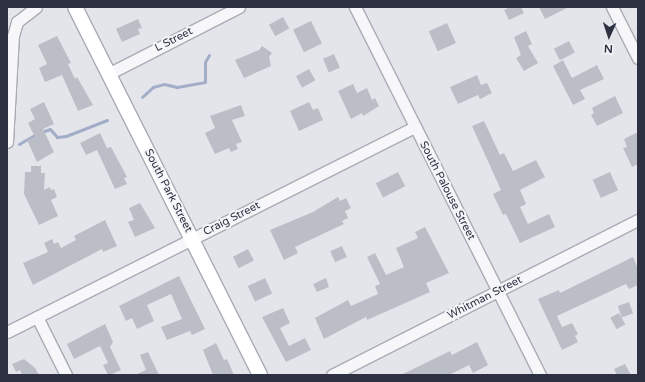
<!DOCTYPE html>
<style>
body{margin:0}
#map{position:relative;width:645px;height:382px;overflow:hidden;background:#e4e5eb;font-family:"Varela Round",sans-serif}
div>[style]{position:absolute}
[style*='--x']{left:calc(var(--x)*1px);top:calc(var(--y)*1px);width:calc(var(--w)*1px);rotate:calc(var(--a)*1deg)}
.stream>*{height:3px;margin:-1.5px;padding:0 1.5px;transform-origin:1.5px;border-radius:1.5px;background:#a2adc7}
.building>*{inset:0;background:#bcbec7;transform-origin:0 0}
.roads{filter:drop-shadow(1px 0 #a9abb5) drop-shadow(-1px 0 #a9abb5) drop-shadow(0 1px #a9abb5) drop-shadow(0 -1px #a9abb5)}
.minor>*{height:11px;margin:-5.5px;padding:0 5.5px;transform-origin:5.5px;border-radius:5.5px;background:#f7f7f9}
.major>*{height:14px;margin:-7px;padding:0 7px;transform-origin:7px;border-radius:7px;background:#fff}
span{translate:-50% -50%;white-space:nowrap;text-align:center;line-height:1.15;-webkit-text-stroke:4px #f4f5f8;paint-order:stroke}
.street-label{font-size:11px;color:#2d3142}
.frame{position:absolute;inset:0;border:8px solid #2d3142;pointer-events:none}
.north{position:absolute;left:589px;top:16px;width:40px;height:40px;-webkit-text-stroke:3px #f4f5f8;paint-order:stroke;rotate:183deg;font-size:11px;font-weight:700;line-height:16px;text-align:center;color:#2d3142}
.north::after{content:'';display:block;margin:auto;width:14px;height:18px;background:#2d3142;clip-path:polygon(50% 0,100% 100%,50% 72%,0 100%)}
</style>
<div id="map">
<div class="stream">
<div style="--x:142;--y:97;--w:15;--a:-42"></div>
<div style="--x:153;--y:87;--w:11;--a:-15"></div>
<div style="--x:164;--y:84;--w:13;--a:13"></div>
<div style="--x:177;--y:87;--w:28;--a:-10"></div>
<div style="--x:205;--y:82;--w:20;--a:-90"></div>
<div style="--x:205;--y:62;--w:8;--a:-60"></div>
<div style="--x:41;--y:132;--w:9;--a:-18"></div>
<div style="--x:50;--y:129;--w:11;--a:49"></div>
<div style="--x:57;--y:137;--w:9;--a:-6"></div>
<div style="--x:66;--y:136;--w:44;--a:-21.3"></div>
<div style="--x:19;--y:144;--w:20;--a:-30"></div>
</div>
<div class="building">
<div style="clip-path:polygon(510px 7px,521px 7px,524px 13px,509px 20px,504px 10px)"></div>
<div style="clip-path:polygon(539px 7px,569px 7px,545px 19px)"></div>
<div style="left:283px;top:17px;width:13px;height:16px;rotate:61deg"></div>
<div style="clip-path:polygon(138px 19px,142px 28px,138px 29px,140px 34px,122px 42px,116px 29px)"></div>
<div style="left:311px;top:21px;width:25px;height:20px;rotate:64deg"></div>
<div style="left:447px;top:23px;width:22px;height:20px;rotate:66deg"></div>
<div style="clip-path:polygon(526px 31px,532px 44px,528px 46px,538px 63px,524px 71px,516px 58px,521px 55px,514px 37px)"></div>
<div style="clip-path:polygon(57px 36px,71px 63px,68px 64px,75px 79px,77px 77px,93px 105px,78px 111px,62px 75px,45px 82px,39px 68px,47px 64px,38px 45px)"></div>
<div style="left:569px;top:41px;width:13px;height:17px;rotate:63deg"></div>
<div style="clip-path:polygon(262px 46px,272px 53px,269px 57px,271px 66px,244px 78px,235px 60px,259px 50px)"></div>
<div style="left:334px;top:54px;width:15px;height:12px;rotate:67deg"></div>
<div style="clip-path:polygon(563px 60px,572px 78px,597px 65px,604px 79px,580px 90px,585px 99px,573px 105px,553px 66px)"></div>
<div style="left:309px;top:69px;width:13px;height:15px;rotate:61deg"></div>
<div style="clip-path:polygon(477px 75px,481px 85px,487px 83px,492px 93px,480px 99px,478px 95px,458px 104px,450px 87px)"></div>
<div style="clip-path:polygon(353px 84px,357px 93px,367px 88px,372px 100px,375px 98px,379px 106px,363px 116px,362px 113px,351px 119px,338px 91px)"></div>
<div style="clip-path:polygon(615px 96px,623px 113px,597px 126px,591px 115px,594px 113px,592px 108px)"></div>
<div style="clip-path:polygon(44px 102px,54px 124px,43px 129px,54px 152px,37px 162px,27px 140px,35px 137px,28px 123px,35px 119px,30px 109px)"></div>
<div style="clip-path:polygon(309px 102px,313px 110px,318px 108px,323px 120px,299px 131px,290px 111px)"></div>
<div style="clip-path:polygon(241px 105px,245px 116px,232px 120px,242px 142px,236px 144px,238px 149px,231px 152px,229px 148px,215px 154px,205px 133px,215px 128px,210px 116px)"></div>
<div style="clip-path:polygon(484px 121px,500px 155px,504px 153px,513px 171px,536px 160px,545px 177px,520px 190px,526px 204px,520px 207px,528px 224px,549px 214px,555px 227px,520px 243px,506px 214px,503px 215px,493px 194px,501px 190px,472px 126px)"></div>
<div style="clip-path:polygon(638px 132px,638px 164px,632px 167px,623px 148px,627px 147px,624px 139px)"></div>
<div style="clip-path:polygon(100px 133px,107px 148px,111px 147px,127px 177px,124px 178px,127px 184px,115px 189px,97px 150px,86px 155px,80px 143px)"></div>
<div style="clip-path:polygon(31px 166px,41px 166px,41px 173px,45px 173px,44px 190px,50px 187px,51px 190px,54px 189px,57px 197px,51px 200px,58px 216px,39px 225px,24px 194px,25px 172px,31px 172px)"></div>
<div style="left:398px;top:172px;width:16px;height:25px;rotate:63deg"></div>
<div style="left:610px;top:172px;width:20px;height:19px;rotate:66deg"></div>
<div style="clip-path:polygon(338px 197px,340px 201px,346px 198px,351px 208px,345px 211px,348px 218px,342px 221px,344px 224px,295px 247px,298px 253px,284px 260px,270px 230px,313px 212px)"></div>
<div style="clip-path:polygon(140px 203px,155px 228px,135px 237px,128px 222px,134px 220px,129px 208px)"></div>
<div style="clip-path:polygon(105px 220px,117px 246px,103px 252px,102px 249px,33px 285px,23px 263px,48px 252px,44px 243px,52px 239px,54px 244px,58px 242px,61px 248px,76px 240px,74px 236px)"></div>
<div style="clip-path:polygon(425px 227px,449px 273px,426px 283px,430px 292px,367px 320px,366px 317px,324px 339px,315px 318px,348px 300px,351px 306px,378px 294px,375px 286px,380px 284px,367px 257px,375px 253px,386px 275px,404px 267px,396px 248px,418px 238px,415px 232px)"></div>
<div style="left:342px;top:246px;width:12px;height:13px;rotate:66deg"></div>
<div style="left:248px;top:249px;width:13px;height:17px;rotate:63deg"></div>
<div style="clip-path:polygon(633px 257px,638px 269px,638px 285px,629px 289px,626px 284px,557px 316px,562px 327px,572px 323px,578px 334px,575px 336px,578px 342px,562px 350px,538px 299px,559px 290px,560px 293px)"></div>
<div style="clip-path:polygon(179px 276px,205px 329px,192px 335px,190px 331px,167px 340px,161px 327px,182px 319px,171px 294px,147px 305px,154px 321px,137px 329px,132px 318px,126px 321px,119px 306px)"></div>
<div style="left:265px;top:278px;width:17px;height:19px;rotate:65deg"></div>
<div style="clip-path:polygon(326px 278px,329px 287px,317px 292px,313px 284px)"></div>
<div style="left:629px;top:302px;width:12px;height:12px;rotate:70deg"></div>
<div style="clip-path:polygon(283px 308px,290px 323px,280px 328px,289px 346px,305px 338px,311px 350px,286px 362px,262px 317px)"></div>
<div style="left:619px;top:313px;width:13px;height:10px;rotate:61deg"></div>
<div style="clip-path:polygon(105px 324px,113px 342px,110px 347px,121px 370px,110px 375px,108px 375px,103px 365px,108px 363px,100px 346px,74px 359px,67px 344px)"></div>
<div style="clip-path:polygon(477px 342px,488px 365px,473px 373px,469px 365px,449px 375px,401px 375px,450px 351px,452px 355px)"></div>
<div style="clip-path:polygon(216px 343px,224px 360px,227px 359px,234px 375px,213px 375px,203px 350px)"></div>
<div style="clip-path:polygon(148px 352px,159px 375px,135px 375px,146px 370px,140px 355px)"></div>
<div style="clip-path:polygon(24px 359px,35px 368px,39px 375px,22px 375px,20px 370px,16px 372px,12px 364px)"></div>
<div style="clip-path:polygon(625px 364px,631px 375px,617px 375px,614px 369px)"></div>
</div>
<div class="roads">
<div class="minor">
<div style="--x:355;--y:7;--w:412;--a:63.3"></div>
<div style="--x:612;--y:7;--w:57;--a:63"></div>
<div style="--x:108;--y:74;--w:147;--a:-27.1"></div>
<div style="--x:7;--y:142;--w:106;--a:-86.8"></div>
<div style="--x:13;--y:36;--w:15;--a:-74"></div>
<div style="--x:17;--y:22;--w:24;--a:-38"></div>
<div style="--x:37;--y:317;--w:65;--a:63.4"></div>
<div style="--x:7;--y:332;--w:457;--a:-26.7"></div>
<div style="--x:332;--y:375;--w:343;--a:-26.9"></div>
</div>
<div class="major">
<div style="--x:75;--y:7;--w:412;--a:63.3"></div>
</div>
</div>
<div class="street-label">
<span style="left:174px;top:40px;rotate:-27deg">L Street</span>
<span style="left:168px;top:191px;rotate:63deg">South Park Street</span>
<span style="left:447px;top:191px;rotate:63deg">South Palouse Street</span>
<span style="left:232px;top:219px;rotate:-27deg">Craig Street</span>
<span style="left:485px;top:298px;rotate:-27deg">Whitman Street</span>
</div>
<div class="frame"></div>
<div class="north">N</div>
</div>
